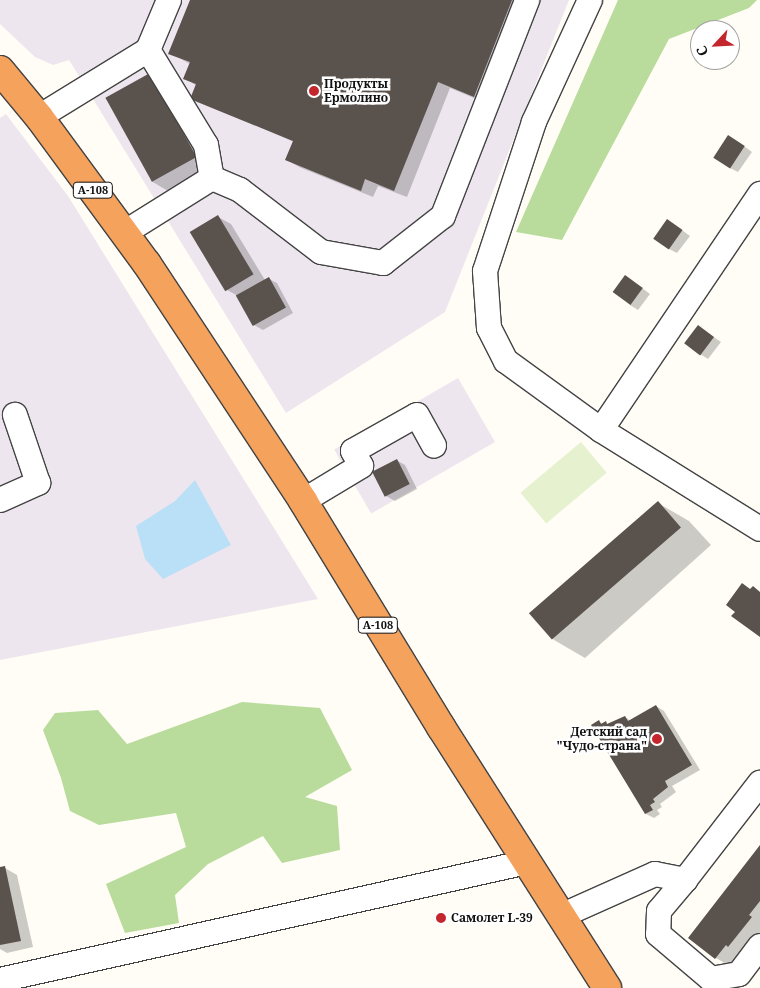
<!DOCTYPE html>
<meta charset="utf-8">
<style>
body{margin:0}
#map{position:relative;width:760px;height:988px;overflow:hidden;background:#fffdf5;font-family:"Noto Serif",serif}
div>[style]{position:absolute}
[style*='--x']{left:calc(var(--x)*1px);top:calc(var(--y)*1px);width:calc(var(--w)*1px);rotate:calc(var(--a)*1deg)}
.industrial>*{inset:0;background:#eee6ef;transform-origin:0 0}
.forest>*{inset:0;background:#b9dc9c}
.pitch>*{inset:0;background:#e6f2cf;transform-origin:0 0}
.water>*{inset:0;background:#b9e0f7}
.shadow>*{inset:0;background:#0003}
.building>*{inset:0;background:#5a524d;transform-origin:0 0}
.roads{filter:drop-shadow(1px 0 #444) drop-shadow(-1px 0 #444) drop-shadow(0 1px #444) drop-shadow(0 -1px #444)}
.minor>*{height:24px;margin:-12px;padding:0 12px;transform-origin:12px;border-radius:12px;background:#fff}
.highway>*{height:28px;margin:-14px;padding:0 14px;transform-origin:14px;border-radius:14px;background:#f5a25d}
.dots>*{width:14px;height:14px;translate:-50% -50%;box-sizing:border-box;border:2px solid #fff;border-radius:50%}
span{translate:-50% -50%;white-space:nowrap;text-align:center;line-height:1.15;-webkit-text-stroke:5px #fff;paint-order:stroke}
.shield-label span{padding:1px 4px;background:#fff;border:1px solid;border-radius:4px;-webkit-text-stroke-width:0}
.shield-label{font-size:11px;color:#111;font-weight:700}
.poi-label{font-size:12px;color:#111;font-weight:700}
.left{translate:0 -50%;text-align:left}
.right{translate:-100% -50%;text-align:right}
.north{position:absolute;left:690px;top:20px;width:50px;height:50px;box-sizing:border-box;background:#fff;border:1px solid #a0a0a0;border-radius:50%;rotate:245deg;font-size:14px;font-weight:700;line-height:20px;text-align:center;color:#111}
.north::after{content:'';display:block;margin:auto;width:18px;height:22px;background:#c4262e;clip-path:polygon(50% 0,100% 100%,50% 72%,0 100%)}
</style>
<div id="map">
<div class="industrial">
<div style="clip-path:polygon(0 0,569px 0,445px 312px,286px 413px,69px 60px,53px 65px,35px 57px,0 24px)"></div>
<div style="clip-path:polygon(6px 114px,68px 196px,318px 599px,0 660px,0 118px)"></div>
<div style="left:458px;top:378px;width:74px;height:143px;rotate:60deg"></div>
</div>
<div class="forest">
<div style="clip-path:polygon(618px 0,757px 0,749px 8px,669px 39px,562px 240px,516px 232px)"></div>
<div style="clip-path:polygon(242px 702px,320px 708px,352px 770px,305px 797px,337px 806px,340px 850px,282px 863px,263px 836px,208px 864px,175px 895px,179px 923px,125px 933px,106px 884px,186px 847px,176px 813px,99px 825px,70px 811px,61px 778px,43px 730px,55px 713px,98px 710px,127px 744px)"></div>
</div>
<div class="pitch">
<div style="left:581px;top:442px;width:40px;height:79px;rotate:50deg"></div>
</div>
<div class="water">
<div style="clip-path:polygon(195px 480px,231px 545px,163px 579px,145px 559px,136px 526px,175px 501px)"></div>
</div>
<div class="shadow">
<div style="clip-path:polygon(191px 0,528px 0,486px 103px,450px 88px,407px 197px,378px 186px,373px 197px,299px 167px,287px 160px,294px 142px,192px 98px,197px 86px,184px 78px,190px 64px,170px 53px)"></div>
<div style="clip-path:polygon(150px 75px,212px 167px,168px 191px,151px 181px)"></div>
<div style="clip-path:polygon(737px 141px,752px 152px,738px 172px,730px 168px)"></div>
<div style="clip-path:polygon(218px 217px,231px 224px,265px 280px,269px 279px,277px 283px,293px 313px,263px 330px,254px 325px,238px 296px,227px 290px)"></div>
<div style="clip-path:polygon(675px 225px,690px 236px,677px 253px,669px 249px)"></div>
<div style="clip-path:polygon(626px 276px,650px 294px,638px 310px,630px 305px)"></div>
<div style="clip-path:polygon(698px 326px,721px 342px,708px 359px,700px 354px)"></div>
<div style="clip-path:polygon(396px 460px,405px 465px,417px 489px,395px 501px,386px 496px)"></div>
<div style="clip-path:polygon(658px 503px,689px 521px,711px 545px,585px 658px,554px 640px,533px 616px)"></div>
<div style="clip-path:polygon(656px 706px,664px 711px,700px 770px,672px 786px,676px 792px,660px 804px,662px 807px,657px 810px,660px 814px,654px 818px,646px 814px,599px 722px,609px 725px,625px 717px,631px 721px)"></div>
<div style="clip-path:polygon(760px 847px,760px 964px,747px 976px,716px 958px,690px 938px)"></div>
<div style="clip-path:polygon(5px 868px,17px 875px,33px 947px,7px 953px,0 949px,0 869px)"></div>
</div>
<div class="building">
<div style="clip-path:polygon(190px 0,512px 0,474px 97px,438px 82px,394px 191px,365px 179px,361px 191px,285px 160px,293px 141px,190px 99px,196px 84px,183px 79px,190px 62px,168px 54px)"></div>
<div style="left:150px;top:73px;width:96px;height:51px;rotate:61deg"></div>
<div style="left:728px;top:135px;width:20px;height:27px;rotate:33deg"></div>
<div style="left:218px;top:215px;width:69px;height:33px;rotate:59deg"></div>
<div style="left:667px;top:219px;width:19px;height:24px;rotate:35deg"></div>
<div style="left:625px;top:275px;width:22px;height:21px;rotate:36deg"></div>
<div style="left:269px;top:277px;width:35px;height:38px;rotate:61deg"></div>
<div style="left:698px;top:325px;width:20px;height:23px;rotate:37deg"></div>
<div style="left:397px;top:459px;width:28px;height:28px;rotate:63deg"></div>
<div style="left:658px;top:501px;width:35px;height:171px;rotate:49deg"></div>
<div style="clip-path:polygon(742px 583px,750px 589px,753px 586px,760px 592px,760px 637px,731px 616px,735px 612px,726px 605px)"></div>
<div style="clip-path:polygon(656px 705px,692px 765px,665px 781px,668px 787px,653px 799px,655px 802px,650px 805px,653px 810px,645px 814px,591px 725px,599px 720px,601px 724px,606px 721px,607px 724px,625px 716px,628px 721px)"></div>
<div style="clip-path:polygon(760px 845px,760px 901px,749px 915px,752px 917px,728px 947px,726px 945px,715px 959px,688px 938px)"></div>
<div style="clip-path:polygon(5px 866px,21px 941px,0 945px,0 867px)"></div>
</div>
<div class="roads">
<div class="minor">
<div style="--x:590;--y:0;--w:134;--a:114.7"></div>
<div style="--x:534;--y:122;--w:157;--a:108.2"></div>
<div style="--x:485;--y:271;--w:57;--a:86"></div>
<div style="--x:489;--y:328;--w:37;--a:63"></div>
<div style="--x:506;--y:361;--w:117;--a:36"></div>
<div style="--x:601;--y:430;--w:187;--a:31.9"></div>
<div style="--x:148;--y:50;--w:111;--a:58.6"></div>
<div style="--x:206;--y:145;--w:34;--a:80"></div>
<div style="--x:39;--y:117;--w:128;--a:-31.6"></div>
<div style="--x:148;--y:50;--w:54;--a:-67.2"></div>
<div style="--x:124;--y:233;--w:104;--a:-32"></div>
<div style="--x:212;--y:178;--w:30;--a:23"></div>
<div style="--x:240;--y:190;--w:102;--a:37.4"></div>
<div style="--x:321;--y:252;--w:63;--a:10.1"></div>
<div style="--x:383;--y:263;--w:76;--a:-38.1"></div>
<div style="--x:443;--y:216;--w:232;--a:-68.7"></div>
<div style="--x:601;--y:430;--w:285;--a:-56"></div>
<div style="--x:0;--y:500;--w:42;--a:-24.1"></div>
<div style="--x:38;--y:483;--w:72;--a:-108.7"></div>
<div style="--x:303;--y:501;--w:68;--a:-31.1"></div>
<div style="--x:361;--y:466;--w:17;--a:-118"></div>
<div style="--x:353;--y:451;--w:73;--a:-29.4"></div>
<div style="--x:417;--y:415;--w:35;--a:61"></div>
<div style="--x:685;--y:880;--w:40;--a:130"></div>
<div style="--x:659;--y:911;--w:23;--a:92"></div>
<div style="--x:658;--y:934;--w:70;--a:40.3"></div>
<div style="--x:711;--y:979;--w:28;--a:-10"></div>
<div style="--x:739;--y:974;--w:35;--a:-53"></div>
<div style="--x:561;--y:916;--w:103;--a:-24.1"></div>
<div style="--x:655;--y:874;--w:31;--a:11"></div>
<div style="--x:685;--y:880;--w:123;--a:-52.3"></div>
<div style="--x:0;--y:980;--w:540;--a:-12.62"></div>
</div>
<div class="highway">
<div style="--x:0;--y:70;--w:61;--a:50.3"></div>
<div style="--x:39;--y:117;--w:182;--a:53.7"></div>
<div style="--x:147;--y:264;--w:284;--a:56.6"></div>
<div style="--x:303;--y:501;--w:265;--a:58.6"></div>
<div style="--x:441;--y:727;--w:309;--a:57.5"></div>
</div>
</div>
<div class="dots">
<div style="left:314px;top:91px;background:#c4262e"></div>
<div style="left:657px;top:739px;background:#c4262e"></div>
<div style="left:441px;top:918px;background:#c4262e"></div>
</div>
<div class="shield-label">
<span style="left:93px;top:190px">А-108</span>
<span style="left:378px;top:625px">А-108</span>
</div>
<div class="poi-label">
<span class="left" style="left:324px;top:91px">Продукты<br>Ермолино</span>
<span class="right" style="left:647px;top:739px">Детский сад<br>"Чудо-страна"</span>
<span class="left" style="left:451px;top:918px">Самолет L-39</span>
</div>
<div class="north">С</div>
</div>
